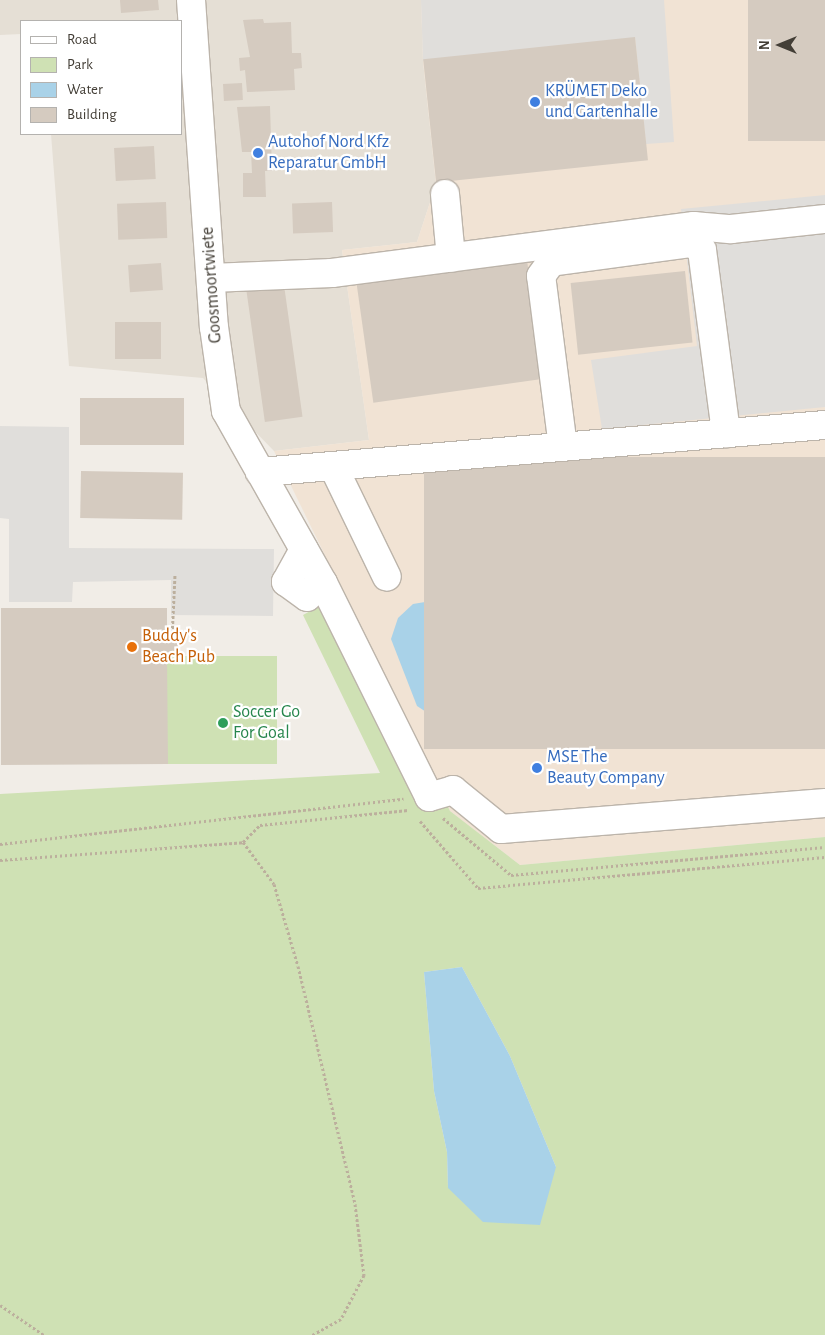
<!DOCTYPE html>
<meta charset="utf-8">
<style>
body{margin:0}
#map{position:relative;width:825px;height:1335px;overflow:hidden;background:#f1ede7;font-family:"Alegreya Sans",sans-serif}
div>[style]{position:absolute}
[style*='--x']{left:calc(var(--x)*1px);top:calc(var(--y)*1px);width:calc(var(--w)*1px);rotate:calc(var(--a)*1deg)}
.residential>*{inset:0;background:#e5dfd5}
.commercial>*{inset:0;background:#f1e3d4}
.green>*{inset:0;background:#cfe1b4;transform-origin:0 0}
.parking>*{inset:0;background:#e0dedb}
.water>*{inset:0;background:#a9d2e8}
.building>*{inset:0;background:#d5cbc0;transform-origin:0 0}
.path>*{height:3px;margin-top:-1.5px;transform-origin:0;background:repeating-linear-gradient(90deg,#bcaf9d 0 2.5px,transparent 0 5px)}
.roads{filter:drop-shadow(1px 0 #bcb4aa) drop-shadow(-1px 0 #bcb4aa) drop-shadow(0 1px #bcb4aa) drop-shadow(0 -1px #bcb4aa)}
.minor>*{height:28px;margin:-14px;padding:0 14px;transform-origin:14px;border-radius:14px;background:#fff}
.dots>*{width:14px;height:14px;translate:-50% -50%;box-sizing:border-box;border:2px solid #fff;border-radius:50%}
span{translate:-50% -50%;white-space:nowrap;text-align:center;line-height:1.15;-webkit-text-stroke:4.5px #fff;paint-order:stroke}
.shop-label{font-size:18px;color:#366cbe}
.left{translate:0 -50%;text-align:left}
.street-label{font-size:18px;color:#433e36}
.food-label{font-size:18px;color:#c56008}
.leisure-label{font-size:18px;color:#27864d}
.legend{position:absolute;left:20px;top:20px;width:162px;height:115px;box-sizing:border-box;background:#fff;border:1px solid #b4b2af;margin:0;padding:6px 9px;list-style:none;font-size:15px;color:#433e36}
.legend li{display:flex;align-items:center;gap:10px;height:25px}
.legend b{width:25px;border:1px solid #b4b2af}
.north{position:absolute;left:755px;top:20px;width:50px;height:50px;-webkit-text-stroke:4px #fff;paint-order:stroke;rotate:270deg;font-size:14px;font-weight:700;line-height:20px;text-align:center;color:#433e36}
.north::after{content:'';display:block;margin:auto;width:18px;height:22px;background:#433e36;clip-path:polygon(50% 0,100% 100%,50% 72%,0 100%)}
</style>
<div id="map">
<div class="residential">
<div style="clip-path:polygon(0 0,421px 0,423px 61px,436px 184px,417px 242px,342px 250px,369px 440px,274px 451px,203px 378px,69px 366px,51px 134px,181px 134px,181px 21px,21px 21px,21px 34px,0 35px)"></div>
</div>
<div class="commercial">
<div style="clip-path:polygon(421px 0,825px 0,825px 837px,520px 865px,450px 811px,274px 451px,369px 440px,342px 250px,417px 242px,436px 184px,423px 61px)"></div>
</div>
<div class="green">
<div style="clip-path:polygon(evenodd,343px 593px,450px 811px,520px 865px,825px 837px,825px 1335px,0 1335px,0 794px,380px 773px,303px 615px,343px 593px,462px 967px,510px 1056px,556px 1167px,448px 1188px,447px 1152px,434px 1091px,424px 972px,462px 967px)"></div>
<div style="left:167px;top:656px;width:110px;height:108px"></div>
</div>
<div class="parking">
<div style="clip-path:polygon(421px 0,664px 0,674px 142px,646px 144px,635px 38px,423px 61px)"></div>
<div style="clip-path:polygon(825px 195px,825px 407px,602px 429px,591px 360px,697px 346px,681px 209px)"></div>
<div style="clip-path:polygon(0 426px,69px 427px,69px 548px,274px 549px,273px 616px,171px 615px,171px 580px,73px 582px,72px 602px,9px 602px,9px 519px,0 518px)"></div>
</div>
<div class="water">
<div style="clip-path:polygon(425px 602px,437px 719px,417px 706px,391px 639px,398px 618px,413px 604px)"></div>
<div style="clip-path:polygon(462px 967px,510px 1056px,556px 1167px,540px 1225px,483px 1222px,448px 1188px,447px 1152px,434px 1091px,424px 972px)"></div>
</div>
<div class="building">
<div style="clip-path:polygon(120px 0,158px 0,159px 10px,121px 13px)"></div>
<div style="left:748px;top:0;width:77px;height:141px"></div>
<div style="clip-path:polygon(263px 19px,264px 23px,291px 22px,292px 53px,301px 53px,302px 68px,294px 69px,295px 90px,247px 92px,245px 70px,240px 71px,239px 58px,250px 57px,243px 20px)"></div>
<div style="left:635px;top:37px;width:124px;height:213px;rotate:84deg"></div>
<div style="left:242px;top:83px;width:17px;height:19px;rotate:87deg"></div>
<div style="clip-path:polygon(270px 106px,272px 171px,265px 171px,266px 197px,243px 197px,243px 173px,252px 173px,251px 152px,242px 152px,237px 107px)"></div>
<div style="left:154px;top:146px;width:33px;height:40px;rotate:87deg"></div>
<div style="left:166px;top:202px;width:36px;height:49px;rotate:88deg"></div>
<div style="left:332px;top:202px;width:30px;height:40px;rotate:88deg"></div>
<div style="left:526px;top:253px;width:127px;height:172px;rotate:82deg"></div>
<div style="left:161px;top:263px;width:27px;height:33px;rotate:86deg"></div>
<div style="left:685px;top:271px;width:72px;height:115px;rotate:84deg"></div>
<div style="left:284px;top:285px;width:133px;height:38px;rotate:82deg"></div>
<div style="left:115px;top:322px;width:46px;height:37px"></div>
<div style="left:80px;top:398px;width:104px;height:47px"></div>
<div style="left:825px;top:457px;width:292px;height:401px;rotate:90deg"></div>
<div style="left:81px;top:471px;width:102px;height:47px;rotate:1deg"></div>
<div style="clip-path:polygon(1px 608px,167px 608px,167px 638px,179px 638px,179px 656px,167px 656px,168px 764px,1px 765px)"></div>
</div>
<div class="path">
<div style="--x:172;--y:638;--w:64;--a:-87.3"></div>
<div style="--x:443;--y:818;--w:89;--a:40"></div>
<div style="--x:511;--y:875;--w:315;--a:-5.1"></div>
<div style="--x:420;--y:821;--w:89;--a:49.1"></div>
<div style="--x:478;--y:888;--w:348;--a:-5.1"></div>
<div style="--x:243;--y:842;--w:52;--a:53.6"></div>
<div style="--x:274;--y:884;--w:85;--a:73.7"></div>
<div style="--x:298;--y:966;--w:245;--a:76.5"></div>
<div style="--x:355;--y:1204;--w:72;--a:82.8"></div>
<div style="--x:364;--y:1275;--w:50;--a:117.6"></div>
<div style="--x:341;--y:1319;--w:33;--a:151"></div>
<div style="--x:0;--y:844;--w:406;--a:-6.4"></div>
<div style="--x:0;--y:860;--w:244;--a:-4.2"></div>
<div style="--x:243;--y:842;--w:24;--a:-45"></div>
<div style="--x:260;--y:825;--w:149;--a:-5.8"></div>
<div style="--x:0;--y:1305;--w:53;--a:34.3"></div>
</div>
<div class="roads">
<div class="minor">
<div style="--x:191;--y:0;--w:328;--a:86"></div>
<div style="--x:214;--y:327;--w:85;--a:81.9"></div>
<div style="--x:226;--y:411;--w:197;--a:60.6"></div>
<div style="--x:323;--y:583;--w:21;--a:139"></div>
<div style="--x:307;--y:597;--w:26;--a:-144"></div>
<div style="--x:286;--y:582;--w:37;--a:-61"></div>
<div style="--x:445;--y:194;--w:64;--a:84.6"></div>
<div style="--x:211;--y:278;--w:121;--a:-2.4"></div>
<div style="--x:332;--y:273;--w:365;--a:-7.4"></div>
<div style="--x:694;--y:226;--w:37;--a:5"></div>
<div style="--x:731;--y:229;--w:95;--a:-6.1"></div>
<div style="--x:563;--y:447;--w:172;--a:-97.3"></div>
<div style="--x:541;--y:276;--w:17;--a:-54"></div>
<div style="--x:551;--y:262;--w:142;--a:-7.7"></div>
<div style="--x:692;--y:243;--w:12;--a:35"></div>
<div style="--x:702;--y:250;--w:185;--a:82.5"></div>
<div style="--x:333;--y:466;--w:123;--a:64.1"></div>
<div style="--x:260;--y:472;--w:567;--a:-4.76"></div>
<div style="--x:323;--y:583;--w:239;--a:63.6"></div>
<div style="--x:429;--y:797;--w:25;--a:-16"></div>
<div style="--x:453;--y:790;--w:62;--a:39.1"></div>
<div style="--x:501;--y:829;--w:325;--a:-4.6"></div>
</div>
</div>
<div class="dots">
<div style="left:535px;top:102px;background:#3f7fe0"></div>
<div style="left:258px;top:153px;background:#3f7fe0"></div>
<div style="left:132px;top:647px;background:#e8710a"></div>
<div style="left:223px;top:723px;background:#2e9e5b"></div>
<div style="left:537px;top:768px;background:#3f7fe0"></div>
</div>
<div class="shop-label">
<span class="left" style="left:545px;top:102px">KRÜMET Deko<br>und Gartenhalle</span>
<span class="left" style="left:268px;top:153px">Autohof Nord Kfz<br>Reparatur GmbH</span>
<span class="left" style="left:547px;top:768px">MSE The<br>Beauty Company</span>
</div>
<div class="street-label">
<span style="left:212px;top:285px;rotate:-94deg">Goosmoortwiete</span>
</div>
<div class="food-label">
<span class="left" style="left:142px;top:647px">Buddy's<br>Beach Pub</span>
</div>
<div class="leisure-label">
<span class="left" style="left:233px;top:723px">Soccer Go<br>For Goal</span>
</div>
<ul class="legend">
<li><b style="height:6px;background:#fff"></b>Road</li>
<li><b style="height:14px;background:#cfe1b4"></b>Park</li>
<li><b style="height:14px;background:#a9d2e8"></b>Water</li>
<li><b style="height:14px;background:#d5cbc0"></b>Building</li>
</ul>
<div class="north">N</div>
</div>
